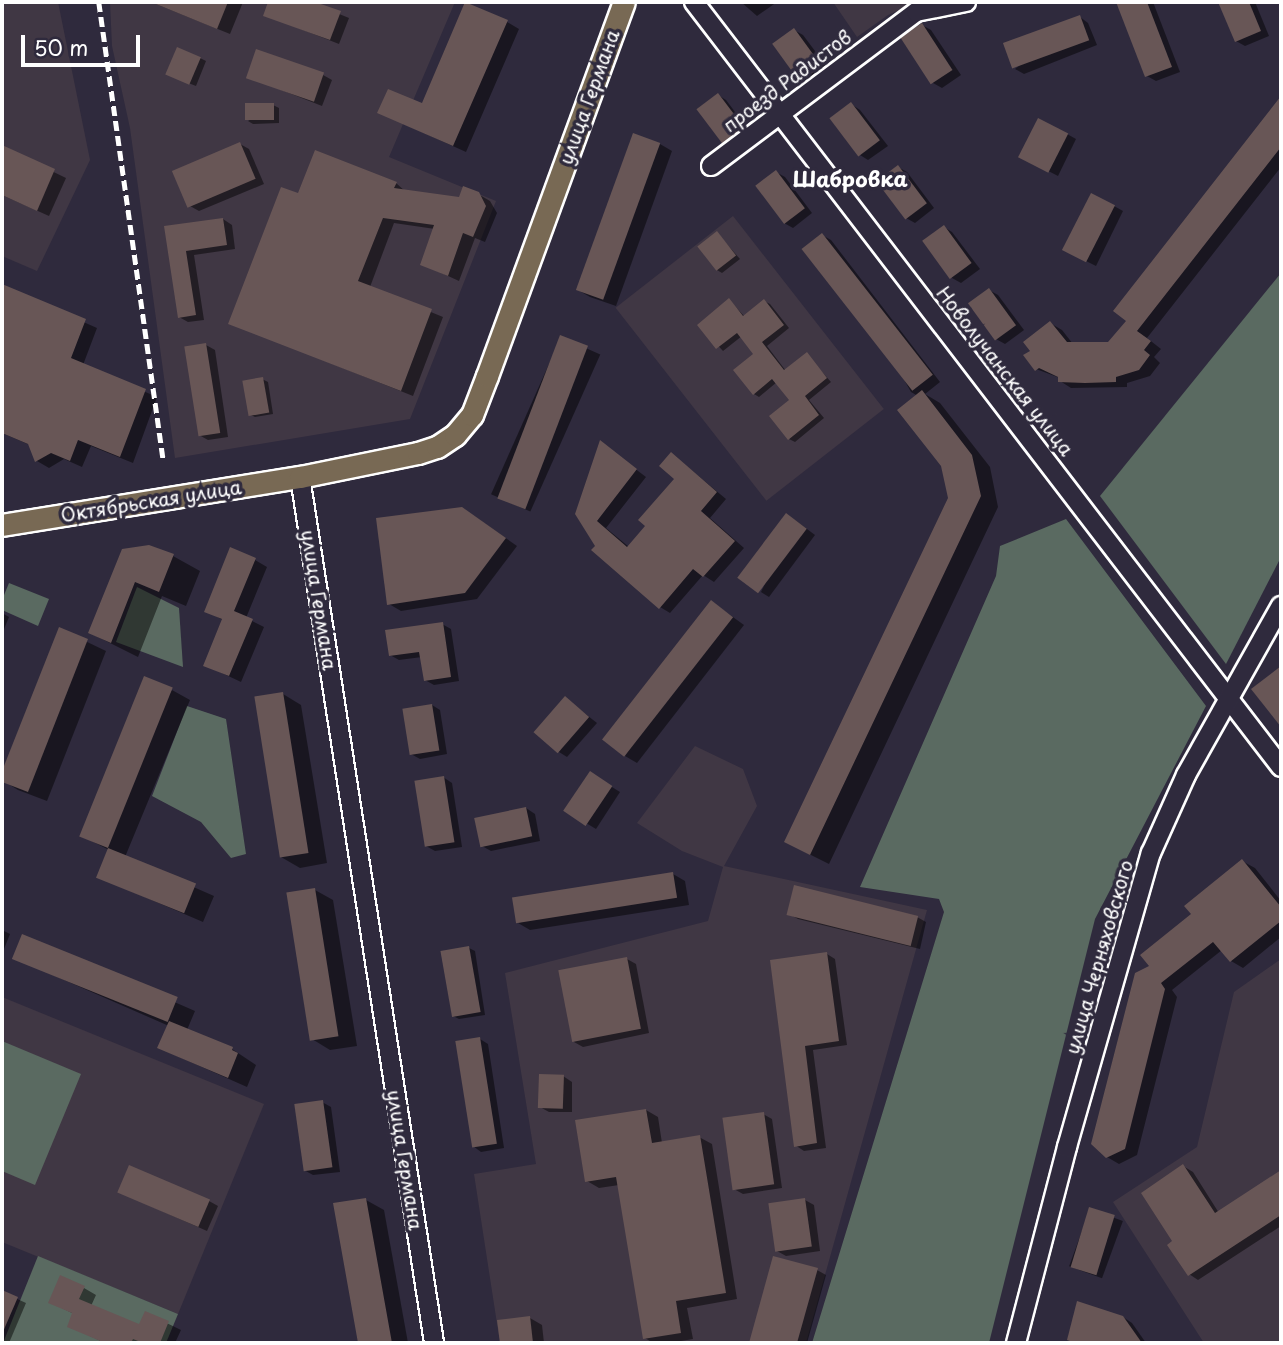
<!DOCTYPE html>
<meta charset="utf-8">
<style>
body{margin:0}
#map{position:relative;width:1283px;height:1345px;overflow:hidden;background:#2f2a3d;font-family:"Playpen Sans",sans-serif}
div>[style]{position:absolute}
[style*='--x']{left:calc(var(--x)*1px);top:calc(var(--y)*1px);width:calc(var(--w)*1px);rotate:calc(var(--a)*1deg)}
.built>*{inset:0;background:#403744;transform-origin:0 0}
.green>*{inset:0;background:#5a6a61}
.shadow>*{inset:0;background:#0007;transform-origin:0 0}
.building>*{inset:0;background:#685656;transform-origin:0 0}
.roads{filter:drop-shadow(2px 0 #fff) drop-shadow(-2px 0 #fff) drop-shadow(0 2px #fff) drop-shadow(0 -2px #fff)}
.minor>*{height:18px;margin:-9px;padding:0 9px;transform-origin:9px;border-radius:9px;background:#2f2a3d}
.major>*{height:21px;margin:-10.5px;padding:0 10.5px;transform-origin:10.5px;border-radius:10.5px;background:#786954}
.rail>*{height:4.5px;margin-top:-2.25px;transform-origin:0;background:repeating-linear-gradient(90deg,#fff 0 10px,transparent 0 15px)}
span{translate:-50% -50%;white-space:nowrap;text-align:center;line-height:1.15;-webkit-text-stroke:7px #2f2a3d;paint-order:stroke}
.street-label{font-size:19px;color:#fff}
.neighbourhood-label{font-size:21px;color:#fff;font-weight:700}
.frame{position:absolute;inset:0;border:4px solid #fff;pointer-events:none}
.scale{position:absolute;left:21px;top:35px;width:119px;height:32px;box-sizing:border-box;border:4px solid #fff;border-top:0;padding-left:9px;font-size:21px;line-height:24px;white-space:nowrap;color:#fff;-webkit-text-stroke:5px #2f2a3d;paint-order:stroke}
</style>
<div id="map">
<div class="built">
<div style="clip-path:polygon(2px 2px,58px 2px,90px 160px,37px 271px,2px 256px)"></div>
<div style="clip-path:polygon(110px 2px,455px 2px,389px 157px,496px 201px,410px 419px,175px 458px,130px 128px,112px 46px)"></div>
<div style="clip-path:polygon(833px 2px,919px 2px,888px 15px,857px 37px)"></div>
<div style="left:733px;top:216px;width:245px;height:149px;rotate:52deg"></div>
<div style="clip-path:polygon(695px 746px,743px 769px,757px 806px,724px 866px,927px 910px,806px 1343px,500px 1343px,474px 1174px,536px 1164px,505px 973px,708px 921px,723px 867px,682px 851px,637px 823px)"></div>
<div style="clip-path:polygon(1281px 959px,1281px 1343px,1204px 1343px,1113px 1202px,1197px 1147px,1234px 992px)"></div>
<div style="clip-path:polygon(2px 997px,264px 1104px,178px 1314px,2px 1242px)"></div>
</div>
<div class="green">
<div style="clip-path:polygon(1281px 273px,1281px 557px,1226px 664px,1100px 496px)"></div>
<div style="clip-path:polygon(1066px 519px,1206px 706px,1095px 919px,989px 1343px,812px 1343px,944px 912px,939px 899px,860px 887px,996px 576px,1000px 546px)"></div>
<div style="clip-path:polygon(9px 583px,49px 599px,38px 626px,2px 610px,2px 600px)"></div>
<div style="clip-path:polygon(137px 587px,179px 608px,183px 667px,116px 642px)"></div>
<div style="clip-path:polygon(187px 706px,226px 719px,246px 854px,231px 858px,201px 822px,152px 796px)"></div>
<div style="clip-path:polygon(2px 1041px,81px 1074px,35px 1185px,2px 1171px)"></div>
<div style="clip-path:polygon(38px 1256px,178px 1314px,166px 1343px,3px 1343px)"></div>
</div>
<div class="shadow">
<div style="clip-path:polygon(151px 2px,243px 2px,230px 34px)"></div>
<div style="clip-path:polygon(270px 2px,310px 2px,349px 18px,339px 44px,265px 15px)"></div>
<div style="clip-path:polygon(741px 2px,777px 2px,757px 16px)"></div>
<div style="clip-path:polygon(1118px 2px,1153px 2px,1180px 72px,1156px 81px,1147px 76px)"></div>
<div style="clip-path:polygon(1220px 2px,1255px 2px,1269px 36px,1245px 46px,1236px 41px)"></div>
<div style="clip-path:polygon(1080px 17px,1088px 23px,1097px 45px,1024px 74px,1015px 69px)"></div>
<div style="clip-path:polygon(507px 22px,519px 29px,466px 152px,380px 113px,423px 105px)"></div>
<div style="clip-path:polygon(922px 25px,931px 30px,961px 75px,942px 88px,933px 83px)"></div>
<div style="clip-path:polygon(794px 30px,803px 35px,830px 71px,811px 85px,802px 80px)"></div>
<div style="clip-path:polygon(200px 58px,206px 61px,196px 86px,173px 77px)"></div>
<div style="clip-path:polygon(323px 75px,332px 80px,322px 106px,248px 77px)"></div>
<div style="clip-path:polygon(718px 95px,726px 100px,751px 133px,732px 147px,723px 142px,698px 109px)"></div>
<div style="clip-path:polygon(1281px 99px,1281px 167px,1147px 338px,1161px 349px,1154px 357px,1160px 363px,1150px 376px,1127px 383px,1127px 387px,1071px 388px,1060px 381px,1060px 378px,1036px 369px,1032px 351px,1050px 323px,1062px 330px,1073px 344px,1109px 344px,1128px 321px,1115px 311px)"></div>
<div style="clip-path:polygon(851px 104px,860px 110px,888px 146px,868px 160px,860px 155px,832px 119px)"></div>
<div style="clip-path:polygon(273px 105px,279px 108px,279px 123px,253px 124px,248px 121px)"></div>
<div style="clip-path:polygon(1067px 134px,1076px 139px,1058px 176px,1027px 160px)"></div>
<div style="clip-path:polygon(240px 144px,249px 149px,264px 184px,199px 211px,190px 206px)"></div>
<div style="clip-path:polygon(660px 144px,672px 151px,616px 306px,590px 297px,578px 290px)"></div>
<div style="clip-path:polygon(2px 147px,66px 178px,49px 216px,2px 195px)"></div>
<div style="clip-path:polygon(898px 167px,907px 172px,934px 208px,915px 223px,906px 218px)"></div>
<div style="clip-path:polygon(776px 172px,785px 177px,812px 213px,793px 228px,784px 223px)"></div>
<div style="clip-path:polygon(396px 183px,406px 192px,460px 199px,478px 194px,490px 201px,497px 213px,485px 242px,475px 238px,459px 281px,422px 264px,435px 229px,394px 223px,370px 287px,443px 317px,413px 396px,230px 323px,299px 195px)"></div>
<div style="clip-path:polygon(1114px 206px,1123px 211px,1096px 266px,1074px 255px)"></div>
<div style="clip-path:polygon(223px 219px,232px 225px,235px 249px,194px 255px,204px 320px,188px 322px,179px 317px,166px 228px)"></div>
<div style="clip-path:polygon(944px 227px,952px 232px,980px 269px,961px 283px,952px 278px)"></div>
<div style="clip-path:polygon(717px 233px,740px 259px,722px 273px,717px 270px)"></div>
<div style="clip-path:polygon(822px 235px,831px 240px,940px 382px,925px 394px,940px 403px,990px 467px,998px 507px,829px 864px,805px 852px,950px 498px,943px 465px,918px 396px,911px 392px)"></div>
<div style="clip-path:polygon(2px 286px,97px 328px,83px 365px,157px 397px,133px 463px,91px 446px,82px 467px,64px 459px,49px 468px,37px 461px,30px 445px,2px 433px)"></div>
<div style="clip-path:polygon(989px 290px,998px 295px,1024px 330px,1005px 344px,996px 339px)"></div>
<div style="clip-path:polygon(730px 301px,745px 317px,764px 301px,770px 304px,789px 328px,767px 346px,786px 371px,807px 355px,831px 382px,809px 400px,824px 418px,795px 442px,789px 439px,791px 401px,777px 382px,759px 397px,754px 394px,756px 354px,742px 336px,723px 351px,699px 325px)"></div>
<div style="left:561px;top:337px;width:43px;height:172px;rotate:24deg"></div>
<div style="clip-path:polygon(206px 345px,215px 350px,228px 437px,208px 440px,199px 435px)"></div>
<div style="clip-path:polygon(262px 379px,268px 382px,273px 414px,255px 417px,249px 414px)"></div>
<div style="clip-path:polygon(601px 443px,646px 477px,606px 528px,629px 547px,647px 526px,676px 479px,672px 454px,726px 499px,710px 518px,744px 548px,714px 582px,703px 575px,670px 613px,660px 607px,597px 546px,577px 514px)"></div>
<div style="clip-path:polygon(474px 516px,517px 546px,477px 599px,401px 611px,389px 604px)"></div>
<div style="clip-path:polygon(795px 520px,815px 535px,769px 597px,761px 592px)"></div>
<div style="clip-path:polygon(123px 550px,173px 556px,200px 571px,186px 606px,162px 596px,138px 657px,90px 633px)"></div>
<div style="clip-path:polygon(255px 560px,267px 567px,246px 618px,264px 627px,241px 682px,205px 665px,223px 620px,206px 611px)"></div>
<div style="clip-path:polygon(712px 602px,744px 625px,637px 763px,625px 756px)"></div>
<div style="clip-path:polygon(2px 613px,9px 617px,2px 634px)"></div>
<div style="clip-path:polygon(442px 624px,451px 629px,459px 681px,434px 685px,425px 680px,422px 657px,399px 660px,390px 655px)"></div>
<div style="clip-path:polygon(60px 629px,106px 651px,47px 801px,18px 790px,2px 780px,2px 776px)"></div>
<div style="clip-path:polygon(172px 690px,190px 700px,125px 857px,214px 896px,203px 922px,98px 877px,109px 850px,80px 835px)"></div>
<div style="clip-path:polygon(283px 694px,301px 705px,327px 863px,300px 868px,281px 857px)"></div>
<div style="clip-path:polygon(565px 698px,597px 723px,567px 757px,559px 752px)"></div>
<div style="clip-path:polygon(432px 705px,440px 710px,447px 754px,420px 759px,411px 754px)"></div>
<div style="clip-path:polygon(443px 777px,452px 783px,462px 847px,435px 851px,426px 846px)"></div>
<div style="clip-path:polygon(599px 779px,620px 792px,596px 829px,566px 811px)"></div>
<div style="clip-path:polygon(526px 808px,535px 814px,540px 841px,491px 851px,482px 846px)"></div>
<div style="clip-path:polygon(1242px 861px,1255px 868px,1281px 901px,1281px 937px,1243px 968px,1231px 961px,1222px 950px,1172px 990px,1177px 997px,1137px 1155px,1119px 1164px,1107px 1157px,1151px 967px)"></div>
<div style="clip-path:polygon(673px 874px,685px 881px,689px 905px,530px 930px,518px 923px)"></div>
<div style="clip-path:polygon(315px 890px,333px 900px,357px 1046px,330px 1050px,312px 1039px)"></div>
<div style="clip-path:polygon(789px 914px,917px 917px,926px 922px,920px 949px,798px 919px)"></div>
<div style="clip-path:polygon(2px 930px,10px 934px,2px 954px)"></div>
<div style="clip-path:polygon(23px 936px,195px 1011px,187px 1030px,232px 1049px,256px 1065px,247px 1087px,159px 1048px,169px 1026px,14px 958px)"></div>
<div style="clip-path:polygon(469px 948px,475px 951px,485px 1015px,459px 1019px,453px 1016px)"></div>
<div style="clip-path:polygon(827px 954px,835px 959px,847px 1045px,813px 1050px,826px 1148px,804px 1151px,795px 1145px,772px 961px)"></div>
<div style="clip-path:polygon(627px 959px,636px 964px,649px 1033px,583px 1047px,574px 1042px)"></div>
<div style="clip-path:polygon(480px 1039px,488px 1044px,504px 1148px,481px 1152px,473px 1146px)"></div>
<div style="clip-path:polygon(563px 1076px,572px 1082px,572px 1112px,549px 1112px,540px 1107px)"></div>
<div style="clip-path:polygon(322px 1102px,331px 1107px,340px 1172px,313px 1175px,304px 1170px)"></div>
<div style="clip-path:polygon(646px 1110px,658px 1117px,662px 1143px,699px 1137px,712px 1144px,737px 1299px,687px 1308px,693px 1339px,669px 1343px,653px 1343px,645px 1338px,619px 1185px,599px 1188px,587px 1181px)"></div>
<div style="clip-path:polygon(763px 1114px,772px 1119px,782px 1188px,743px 1194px,734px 1189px)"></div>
<div style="clip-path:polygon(1183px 1166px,1193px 1172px,1219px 1213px,1281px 1172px,1281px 1226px,1198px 1280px,1189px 1274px,1175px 1242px)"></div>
<div style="clip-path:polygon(128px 1196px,209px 1201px,218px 1206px,207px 1231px)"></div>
<div style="clip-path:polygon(366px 1200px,384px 1210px,408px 1343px,360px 1343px,335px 1205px)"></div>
<div style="clip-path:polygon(805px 1200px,814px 1205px,820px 1251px,786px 1256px,777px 1251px)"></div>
<div style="left:1090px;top:1209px;width:35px;height:61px;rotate:20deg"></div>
<div style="clip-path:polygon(817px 1270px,826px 1275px,807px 1343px,751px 1343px,755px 1333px)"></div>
<div style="clip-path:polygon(84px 1288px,96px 1295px,91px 1306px,140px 1326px,146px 1313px,181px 1330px,175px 1343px,105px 1343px,69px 1326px,74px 1314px,50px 1302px)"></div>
<div style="clip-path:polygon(2px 1292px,26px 1303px,9px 1343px,2px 1343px)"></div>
<div style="clip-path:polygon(1123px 1317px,1132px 1323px,1146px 1343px,1075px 1343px,1069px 1340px)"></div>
<div style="clip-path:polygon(530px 1318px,542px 1325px,544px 1343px,501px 1343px,499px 1322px)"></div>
</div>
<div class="building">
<div style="clip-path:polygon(151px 2px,228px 2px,217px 29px)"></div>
<div style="clip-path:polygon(268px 2px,315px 2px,341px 11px,330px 40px,263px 16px)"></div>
<div style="clip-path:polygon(465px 2px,508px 20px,453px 146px,377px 113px,388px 89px,422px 103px)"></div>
<div style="clip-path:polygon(1116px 2px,1147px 2px,1172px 67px,1145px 77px)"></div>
<div style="clip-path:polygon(1218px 2px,1249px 2px,1261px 31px,1235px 42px)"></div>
<div style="left:1080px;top:15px;width:27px;height:82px;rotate:70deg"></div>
<div style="left:922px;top:23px;width:56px;height:26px;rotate:57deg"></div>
<div style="left:794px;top:28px;width:47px;height:27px;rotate:54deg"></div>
<div style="left:177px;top:47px;width:26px;height:30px;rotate:23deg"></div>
<div style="left:256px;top:49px;width:72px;height:31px;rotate:19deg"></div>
<div style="left:718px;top:93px;width:43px;height:27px;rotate:53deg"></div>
<div style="clip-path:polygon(1281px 96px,1281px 147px,1137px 331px,1151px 341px,1144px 350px,1150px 355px,1139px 370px,1116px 377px,1116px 382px,1085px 383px,1058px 382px,1058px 377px,1039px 368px,1035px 371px,1023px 355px,1030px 351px,1023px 342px,1050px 321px,1067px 342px,1108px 342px,1126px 321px,1113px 311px)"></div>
<div style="left:851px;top:102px;width:48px;height:27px;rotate:53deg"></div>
<div style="left:274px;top:103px;width:17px;height:29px;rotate:90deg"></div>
<div style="left:1038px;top:118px;width:34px;height:44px;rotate:27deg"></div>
<div style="left:633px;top:133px;width:29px;height:167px;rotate:20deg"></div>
<div style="left:240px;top:142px;width:40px;height:74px;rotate:67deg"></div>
<div style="clip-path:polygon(2px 145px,55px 169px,37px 211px,2px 195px)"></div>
<div style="clip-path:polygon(315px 150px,397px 182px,394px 188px,459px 197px,463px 186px,479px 192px,486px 206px,473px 237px,463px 233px,448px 276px,420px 265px,434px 225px,383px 218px,358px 281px,432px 309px,401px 391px,228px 324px,281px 187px,298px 193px)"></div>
<div style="left:898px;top:165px;width:48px;height:27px;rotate:53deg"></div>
<div style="left:776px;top:170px;width:48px;height:26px;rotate:53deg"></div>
<div style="left:1091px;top:193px;width:27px;height:64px;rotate:27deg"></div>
<div style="clip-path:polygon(223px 218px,227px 245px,186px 251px,196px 315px,178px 318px,164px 226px)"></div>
<div style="left:944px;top:225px;width:47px;height:27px;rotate:54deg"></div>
<div style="left:717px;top:231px;width:31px;height:25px;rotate:52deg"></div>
<div style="left:822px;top:233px;width:180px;height:26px;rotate:52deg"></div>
<div style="clip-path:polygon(2px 284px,86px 319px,71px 358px,146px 389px,120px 457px,78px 440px,70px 461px,51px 453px,35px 462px,28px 444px,2px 433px)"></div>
<div style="left:989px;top:288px;width:46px;height:26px;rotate:54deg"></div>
<div style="clip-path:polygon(729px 298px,743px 316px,764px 299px,784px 325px,762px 342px,784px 370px,807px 352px,827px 378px,805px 396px,819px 415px,788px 440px,769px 416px,789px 400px,772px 379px,753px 395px,733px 370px,753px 354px,737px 333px,716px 349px,697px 325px)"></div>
<div style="left:560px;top:335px;width:30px;height:175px;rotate:21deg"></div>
<div style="left:206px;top:343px;width:91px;height:22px;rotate:81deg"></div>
<div style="left:263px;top:377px;width:36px;height:21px;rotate:80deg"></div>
<div style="clip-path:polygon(922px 390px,972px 455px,981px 496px,810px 855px,784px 842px,948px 498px,941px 466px,897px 410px)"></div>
<div style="clip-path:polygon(600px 440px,637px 469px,597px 521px,627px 547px,645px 526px,638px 520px,674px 479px,659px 466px,671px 452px,717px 492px,701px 511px,735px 541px,703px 577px,693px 569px,659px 609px,591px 550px,595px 546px,575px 514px)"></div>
<div style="clip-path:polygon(462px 507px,506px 538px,465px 593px,387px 605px,376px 518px)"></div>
<div style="left:786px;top:513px;width:26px;height:81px;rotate:37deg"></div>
<div style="clip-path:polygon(149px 545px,174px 554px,159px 592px,135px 582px,111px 643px,88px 633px,122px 549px)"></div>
<div style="clip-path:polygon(230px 547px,256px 558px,234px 611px,253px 619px,229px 676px,203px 666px,222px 619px,204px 612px)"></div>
<div style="left:711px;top:600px;width:28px;height:177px;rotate:38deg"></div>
<div style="clip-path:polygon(443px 622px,451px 677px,424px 681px,419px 652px,389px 656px,385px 630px)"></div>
<div style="clip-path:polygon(59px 627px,88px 639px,28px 792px,2px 782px,2px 771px)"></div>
<div style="clip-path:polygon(1281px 666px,1281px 727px,1251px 689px)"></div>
<div style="left:144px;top:676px;width:31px;height:173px;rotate:22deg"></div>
<div style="left:283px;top:692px;width:163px;height:29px;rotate:81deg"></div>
<div style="left:565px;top:696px;width:32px;height:48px;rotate:41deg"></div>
<div style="left:432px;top:704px;width:47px;height:30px;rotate:81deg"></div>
<div style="left:590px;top:771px;width:27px;height:48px;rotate:34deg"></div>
<div style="left:444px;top:776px;width:67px;height:30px;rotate:81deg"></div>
<div style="left:526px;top:807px;width:30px;height:53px;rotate:78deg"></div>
<div style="left:108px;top:848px;width:95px;height:32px;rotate:22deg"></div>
<div style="clip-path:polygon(1242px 859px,1281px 907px,1281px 921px,1230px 962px,1213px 942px,1161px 983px,1165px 989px,1125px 1149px,1106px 1158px,1091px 1144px,1135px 973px,1149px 966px,1140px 955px,1191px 914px,1184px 906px)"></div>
<div style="left:673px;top:872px;width:26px;height:163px;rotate:81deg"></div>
<div style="left:794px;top:885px;width:128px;height:31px;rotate:14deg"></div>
<div style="left:315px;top:888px;width:150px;height:29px;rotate:81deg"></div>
<div style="left:22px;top:934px;width:168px;height:27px;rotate:22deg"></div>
<div style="left:469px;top:946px;width:67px;height:29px;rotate:80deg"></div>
<div style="clip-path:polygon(827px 952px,839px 1041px,805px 1046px,817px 1143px,794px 1147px,770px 960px)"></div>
<div style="left:627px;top:957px;width:73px;height:70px;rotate:79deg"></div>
<div style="clip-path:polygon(169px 1021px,233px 1047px,232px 1050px,238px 1053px,228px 1078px,157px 1048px)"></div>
<div style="left:480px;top:1037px;width:108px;height:25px;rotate:81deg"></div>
<div style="left:539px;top:1074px;width:25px;height:34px;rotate:2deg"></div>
<div style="left:323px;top:1100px;width:68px;height:29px;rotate:82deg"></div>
<div style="clip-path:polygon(646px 1109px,652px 1143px,700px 1135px,726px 1293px,676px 1301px,681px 1333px,643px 1339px,616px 1177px,585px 1182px,575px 1120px)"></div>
<div style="left:764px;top:1112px;width:73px;height:42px;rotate:82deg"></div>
<div style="clip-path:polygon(1183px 1164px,1215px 1213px,1281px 1170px,1281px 1215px,1188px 1276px,1167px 1245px,1172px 1241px,1141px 1193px)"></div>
<div style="left:129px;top:1165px;width:88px;height:30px;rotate:23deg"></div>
<div style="clip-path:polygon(366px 1198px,392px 1343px,358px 1343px,345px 1270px,333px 1203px)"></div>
<div style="left:805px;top:1198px;width:49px;height:37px;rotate:82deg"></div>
<div style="left:1089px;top:1207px;width:27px;height:63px;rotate:17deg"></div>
<div style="clip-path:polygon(773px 1256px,818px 1268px,797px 1343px,749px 1343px)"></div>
<div style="clip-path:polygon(60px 1275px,85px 1286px,79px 1299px,139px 1324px,145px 1311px,169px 1321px,160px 1343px,143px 1343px,133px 1339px,131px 1343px,105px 1343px,67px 1327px,72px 1313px,48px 1303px)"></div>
<div style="clip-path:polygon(2px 1290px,18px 1297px,2px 1334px)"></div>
<div style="clip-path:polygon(1077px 1301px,1123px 1316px,1142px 1343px,1075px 1343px,1067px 1340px)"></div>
<div style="clip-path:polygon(530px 1316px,533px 1343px,500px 1343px,497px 1320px)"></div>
</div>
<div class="roads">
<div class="minor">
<div style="--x:694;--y:2;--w:964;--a:52.5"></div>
<div style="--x:711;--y:166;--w:256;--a:-36.9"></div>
<div style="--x:916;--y:12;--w:51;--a:-11.3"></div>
<div style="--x:300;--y:477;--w:876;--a:81.2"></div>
<div style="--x:1016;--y:1343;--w:203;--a:-75.4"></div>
<div style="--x:1067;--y:1147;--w:306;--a:-74.1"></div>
<div style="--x:1151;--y:853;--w:85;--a:-65.8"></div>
<div style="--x:1186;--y:775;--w:194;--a:-60.7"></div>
</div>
<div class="major">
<div style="--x:2;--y:525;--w:302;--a:-9.2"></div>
<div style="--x:300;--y:477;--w:120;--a:-11.5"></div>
<div style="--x:418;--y:453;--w:20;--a:-18"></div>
<div style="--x:437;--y:447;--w:22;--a:-34"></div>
<div style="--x:455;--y:435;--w:26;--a:-50"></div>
<div style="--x:472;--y:415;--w:42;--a:-69"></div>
<div style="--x:487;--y:376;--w:398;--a:-69.9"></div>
</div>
</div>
<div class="rail">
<div style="--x:99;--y:2;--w:461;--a:82"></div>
</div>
<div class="street-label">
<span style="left:787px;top:81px;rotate:-37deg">проезд Радистов</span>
<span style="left:589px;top:97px;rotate:-70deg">улица Германа</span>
<span style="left:1005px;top:371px;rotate:52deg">Новолучанская улица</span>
<span style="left:151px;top:501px;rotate:-9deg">Октябрьская улица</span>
<span style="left:319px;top:600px;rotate:81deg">улица Германа</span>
<span style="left:1099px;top:957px;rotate:-74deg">улица Черняховского</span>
<span style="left:405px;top:1160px;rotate:81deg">улица Германа</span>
</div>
<div class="neighbourhood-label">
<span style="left:850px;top:178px">Шабровка</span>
</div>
<div class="frame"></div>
<div class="scale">50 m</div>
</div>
